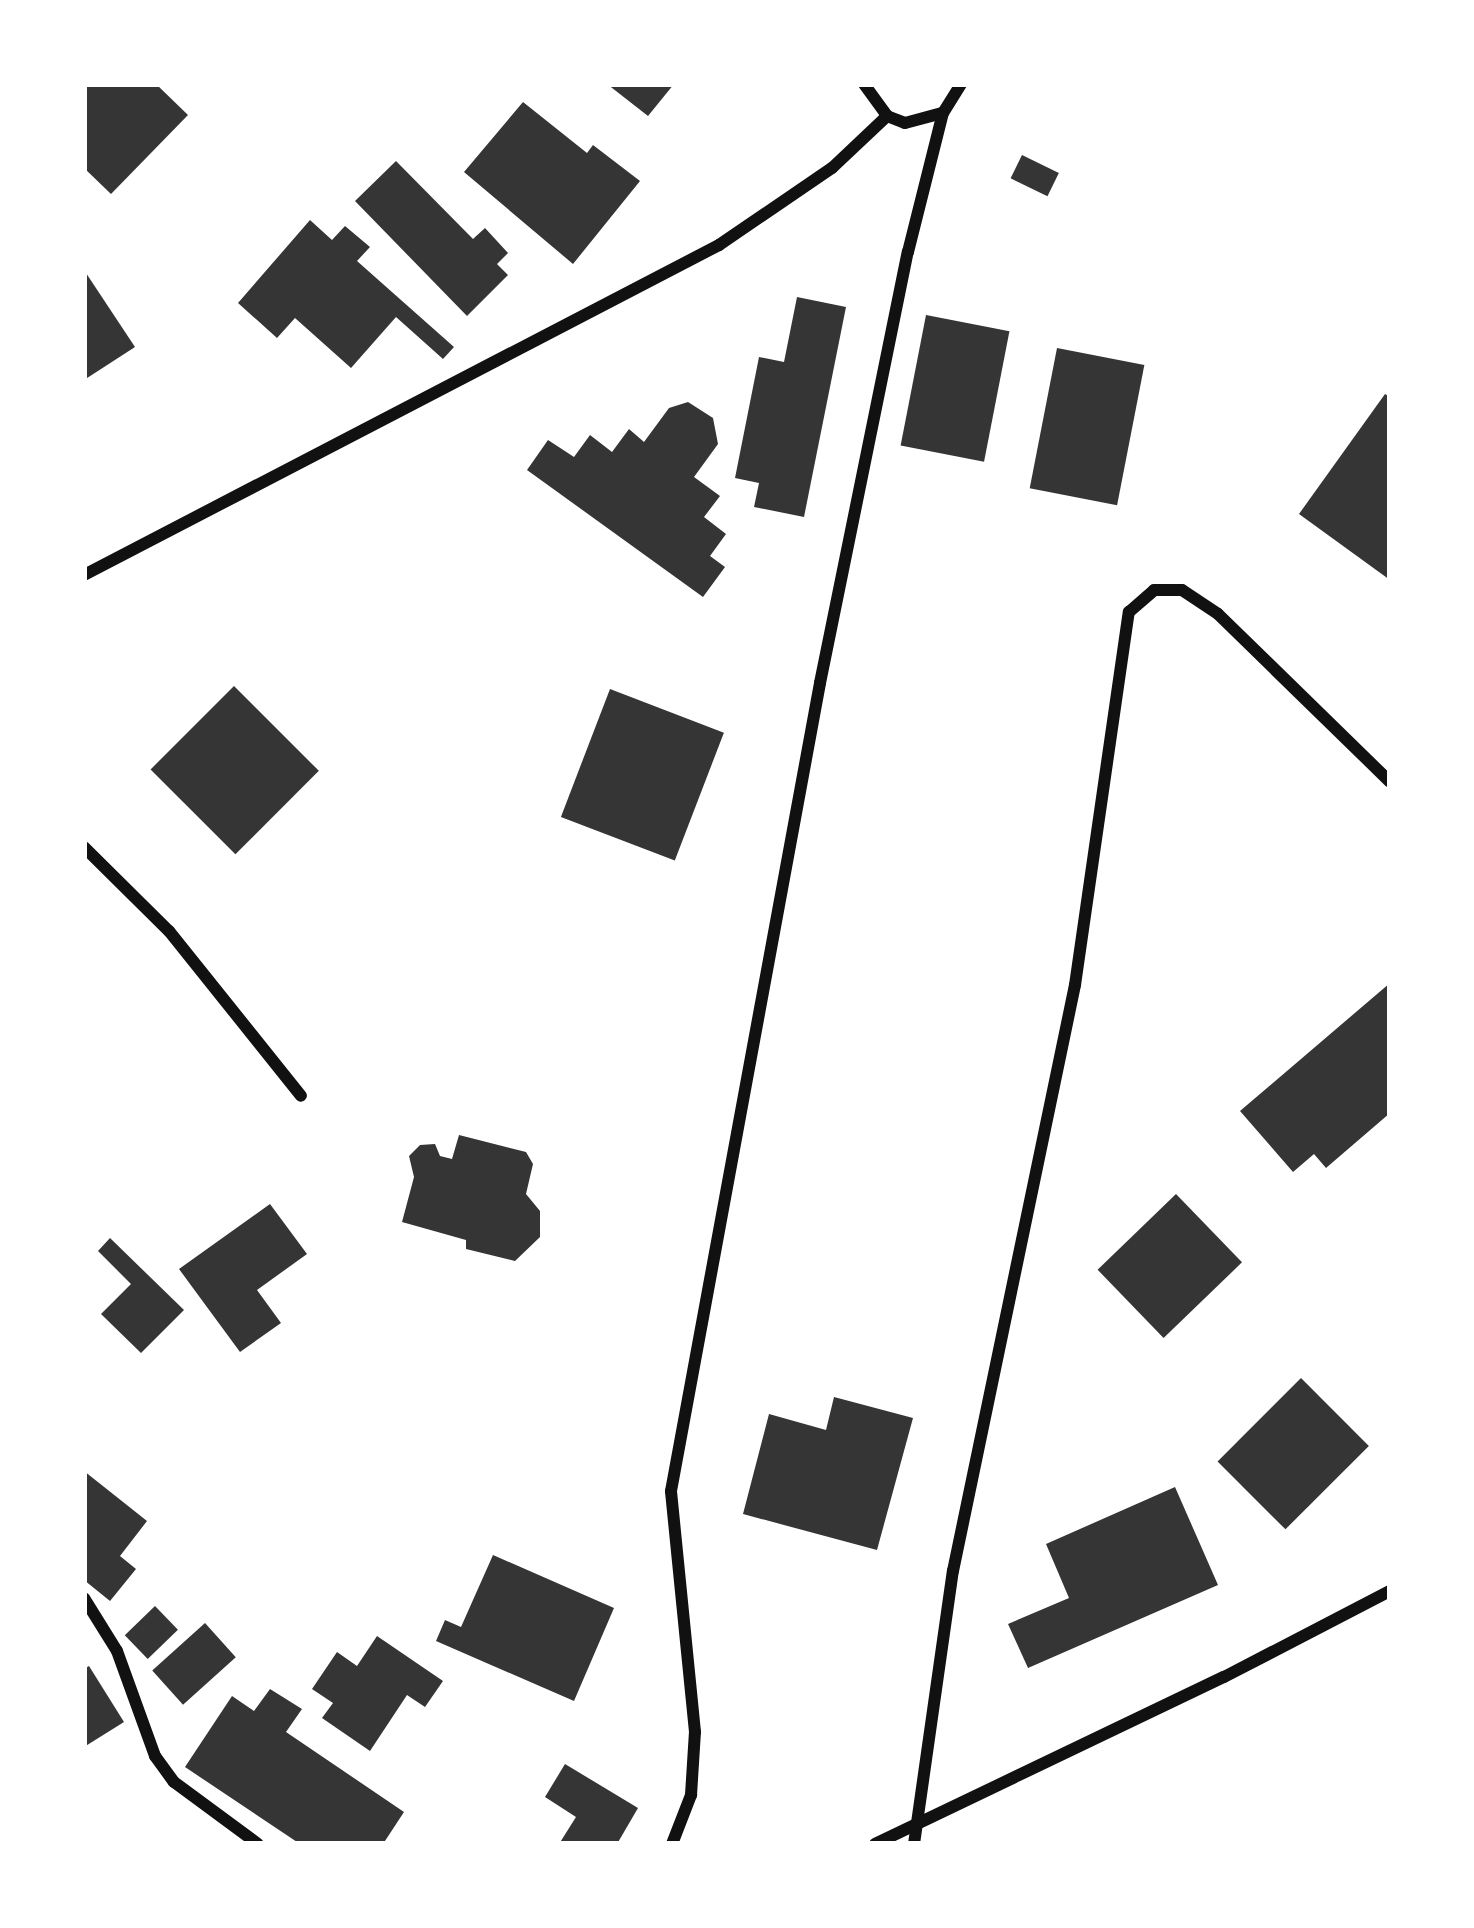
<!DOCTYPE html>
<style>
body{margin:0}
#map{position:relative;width:1474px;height:1928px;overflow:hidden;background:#fff;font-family:Arial,sans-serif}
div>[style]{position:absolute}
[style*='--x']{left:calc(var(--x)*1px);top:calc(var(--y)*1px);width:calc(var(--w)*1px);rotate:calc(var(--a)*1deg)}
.building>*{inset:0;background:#353535;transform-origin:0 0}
.minor>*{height:12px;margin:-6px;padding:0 6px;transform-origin:6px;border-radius:6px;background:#111}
span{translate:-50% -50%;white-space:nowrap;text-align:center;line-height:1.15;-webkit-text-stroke:12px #fff;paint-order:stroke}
.frame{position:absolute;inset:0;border:87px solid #fff;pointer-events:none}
</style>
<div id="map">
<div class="building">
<div style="clip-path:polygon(84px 84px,156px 84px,188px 115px,111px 194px,84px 168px)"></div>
<div style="clip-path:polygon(607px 84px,674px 84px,648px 116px)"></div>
<div style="clip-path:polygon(523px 102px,587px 153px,593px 145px,640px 181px,573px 264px,464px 172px)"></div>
<div style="left:1022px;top:155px;width:41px;height:26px;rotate:26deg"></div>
<div style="clip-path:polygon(396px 161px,473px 239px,485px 228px,508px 253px,497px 264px,508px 275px,467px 316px,355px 201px)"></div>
<div style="clip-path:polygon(310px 220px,332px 240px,345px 226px,370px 247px,357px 261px,454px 347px,443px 359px,396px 317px,351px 368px,295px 318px,277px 338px,238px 303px)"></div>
<div style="clip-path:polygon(84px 270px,135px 347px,84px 380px)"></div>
<div style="clip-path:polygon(797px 297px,846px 307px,804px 517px,754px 507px,759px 483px,735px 478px,759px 357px,784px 362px)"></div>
<div style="left:926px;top:315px;width:85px;height:133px;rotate:11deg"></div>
<div style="left:1057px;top:348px;width:89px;height:143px;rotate:11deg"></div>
<div style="clip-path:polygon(1385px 394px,1390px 397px,1390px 580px,1299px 514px)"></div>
<div style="clip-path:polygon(688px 402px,713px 418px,718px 444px,694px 477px,720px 496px,704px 517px,726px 534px,710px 556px,725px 567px,703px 597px,527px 470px,548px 440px,574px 457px,590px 435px,612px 452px,629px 429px,644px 442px,669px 408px)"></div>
<div style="left:234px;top:686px;width:120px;height:118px;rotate:45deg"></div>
<div style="left:610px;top:689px;width:122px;height:137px;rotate:21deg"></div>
<div style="clip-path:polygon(1390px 983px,1390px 1113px,1326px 1168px,1314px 1154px,1293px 1172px,1240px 1111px)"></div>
<div style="clip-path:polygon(459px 1135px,526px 1152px,533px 1164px,526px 1194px,540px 1211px,540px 1237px,515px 1261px,466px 1249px,466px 1240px,402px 1222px,414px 1177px,409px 1156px,420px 1145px,435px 1144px,440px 1156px,452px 1159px)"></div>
<div style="left:1176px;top:1194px;width:95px;height:109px;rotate:46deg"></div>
<div style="clip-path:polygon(270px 1204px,307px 1254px,257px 1290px,281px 1323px,240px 1352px,179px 1269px)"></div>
<div style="clip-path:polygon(110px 1238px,184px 1310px,141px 1353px,101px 1314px,131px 1284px,98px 1251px)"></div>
<div style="left:1301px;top:1378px;width:96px;height:118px;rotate:45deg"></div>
<div style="clip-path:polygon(834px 1397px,913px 1418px,877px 1550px,743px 1514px,769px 1414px,826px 1430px)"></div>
<div style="clip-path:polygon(84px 1471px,147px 1521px,120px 1556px,136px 1569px,110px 1601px,84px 1580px)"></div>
<div style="clip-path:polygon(1175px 1487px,1218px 1585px,1028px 1668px,1008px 1624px,1069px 1598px,1046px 1544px)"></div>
<div style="clip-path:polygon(493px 1555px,614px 1608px,574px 1701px,436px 1641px,445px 1620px,461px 1627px)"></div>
<div style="left:155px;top:1606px;width:33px;height:42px;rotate:46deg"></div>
<div style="left:205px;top:1623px;width:46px;height:71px;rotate:48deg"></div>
<div style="clip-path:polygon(377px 1636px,443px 1681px,425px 1707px,407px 1695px,370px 1751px,322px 1718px,333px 1703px,312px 1689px,337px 1652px,357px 1666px)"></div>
<div style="clip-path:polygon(89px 1666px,124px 1722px,84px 1747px,84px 1669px)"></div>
<div style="clip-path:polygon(270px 1689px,302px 1709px,286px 1732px,404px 1812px,383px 1844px,300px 1844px,185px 1767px,232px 1696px,254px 1711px)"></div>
<div style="clip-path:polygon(565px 1764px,638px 1808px,617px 1844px,559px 1844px,576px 1817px,545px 1797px)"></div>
</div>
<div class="minor">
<div style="--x:864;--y:84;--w:39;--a:54"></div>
<div style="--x:887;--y:116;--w:19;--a:21"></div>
<div style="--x:905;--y:123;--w:39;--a:-15"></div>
<div style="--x:943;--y:113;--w:34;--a:-58"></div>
<div style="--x:84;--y:575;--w:716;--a:-27.46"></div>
<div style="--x:719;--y:245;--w:137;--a:-34.3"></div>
<div style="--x:832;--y:168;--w:76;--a:-43.4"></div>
<div style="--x:84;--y:847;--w:120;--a:44.7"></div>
<div style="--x:169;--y:931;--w:211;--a:51.3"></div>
<div style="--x:84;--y:1598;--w:62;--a:58.1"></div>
<div style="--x:117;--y:1651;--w:112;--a:70.1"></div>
<div style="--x:155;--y:1756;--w:32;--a:54"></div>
<div style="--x:174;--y:1782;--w:104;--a:36.4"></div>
<div style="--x:672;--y:1844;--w:53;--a:-68.8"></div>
<div style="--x:691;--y:1795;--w:63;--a:-86.4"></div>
<div style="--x:695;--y:1732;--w:242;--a:-95.7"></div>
<div style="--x:671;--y:1491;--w:822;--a:-79.55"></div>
<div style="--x:820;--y:683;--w:440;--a:-78.5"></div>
<div style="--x:908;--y:252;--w:143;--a:-75.9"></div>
<div style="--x:875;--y:1844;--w:387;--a:-25.6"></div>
<div style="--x:1224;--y:1677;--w:187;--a:-27.4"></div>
<div style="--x:914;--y:1844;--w:276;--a:-81.9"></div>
<div style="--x:953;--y:1571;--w:599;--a:-78.24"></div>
<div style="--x:1075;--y:985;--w:377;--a:-81.8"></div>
<div style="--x:1129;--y:612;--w:33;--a:-41"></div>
<div style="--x:1154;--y:590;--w:28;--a:0"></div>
<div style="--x:1182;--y:590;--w:43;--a:33.7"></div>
<div style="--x:1218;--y:614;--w:240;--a:44.3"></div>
</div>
<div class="frame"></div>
</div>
